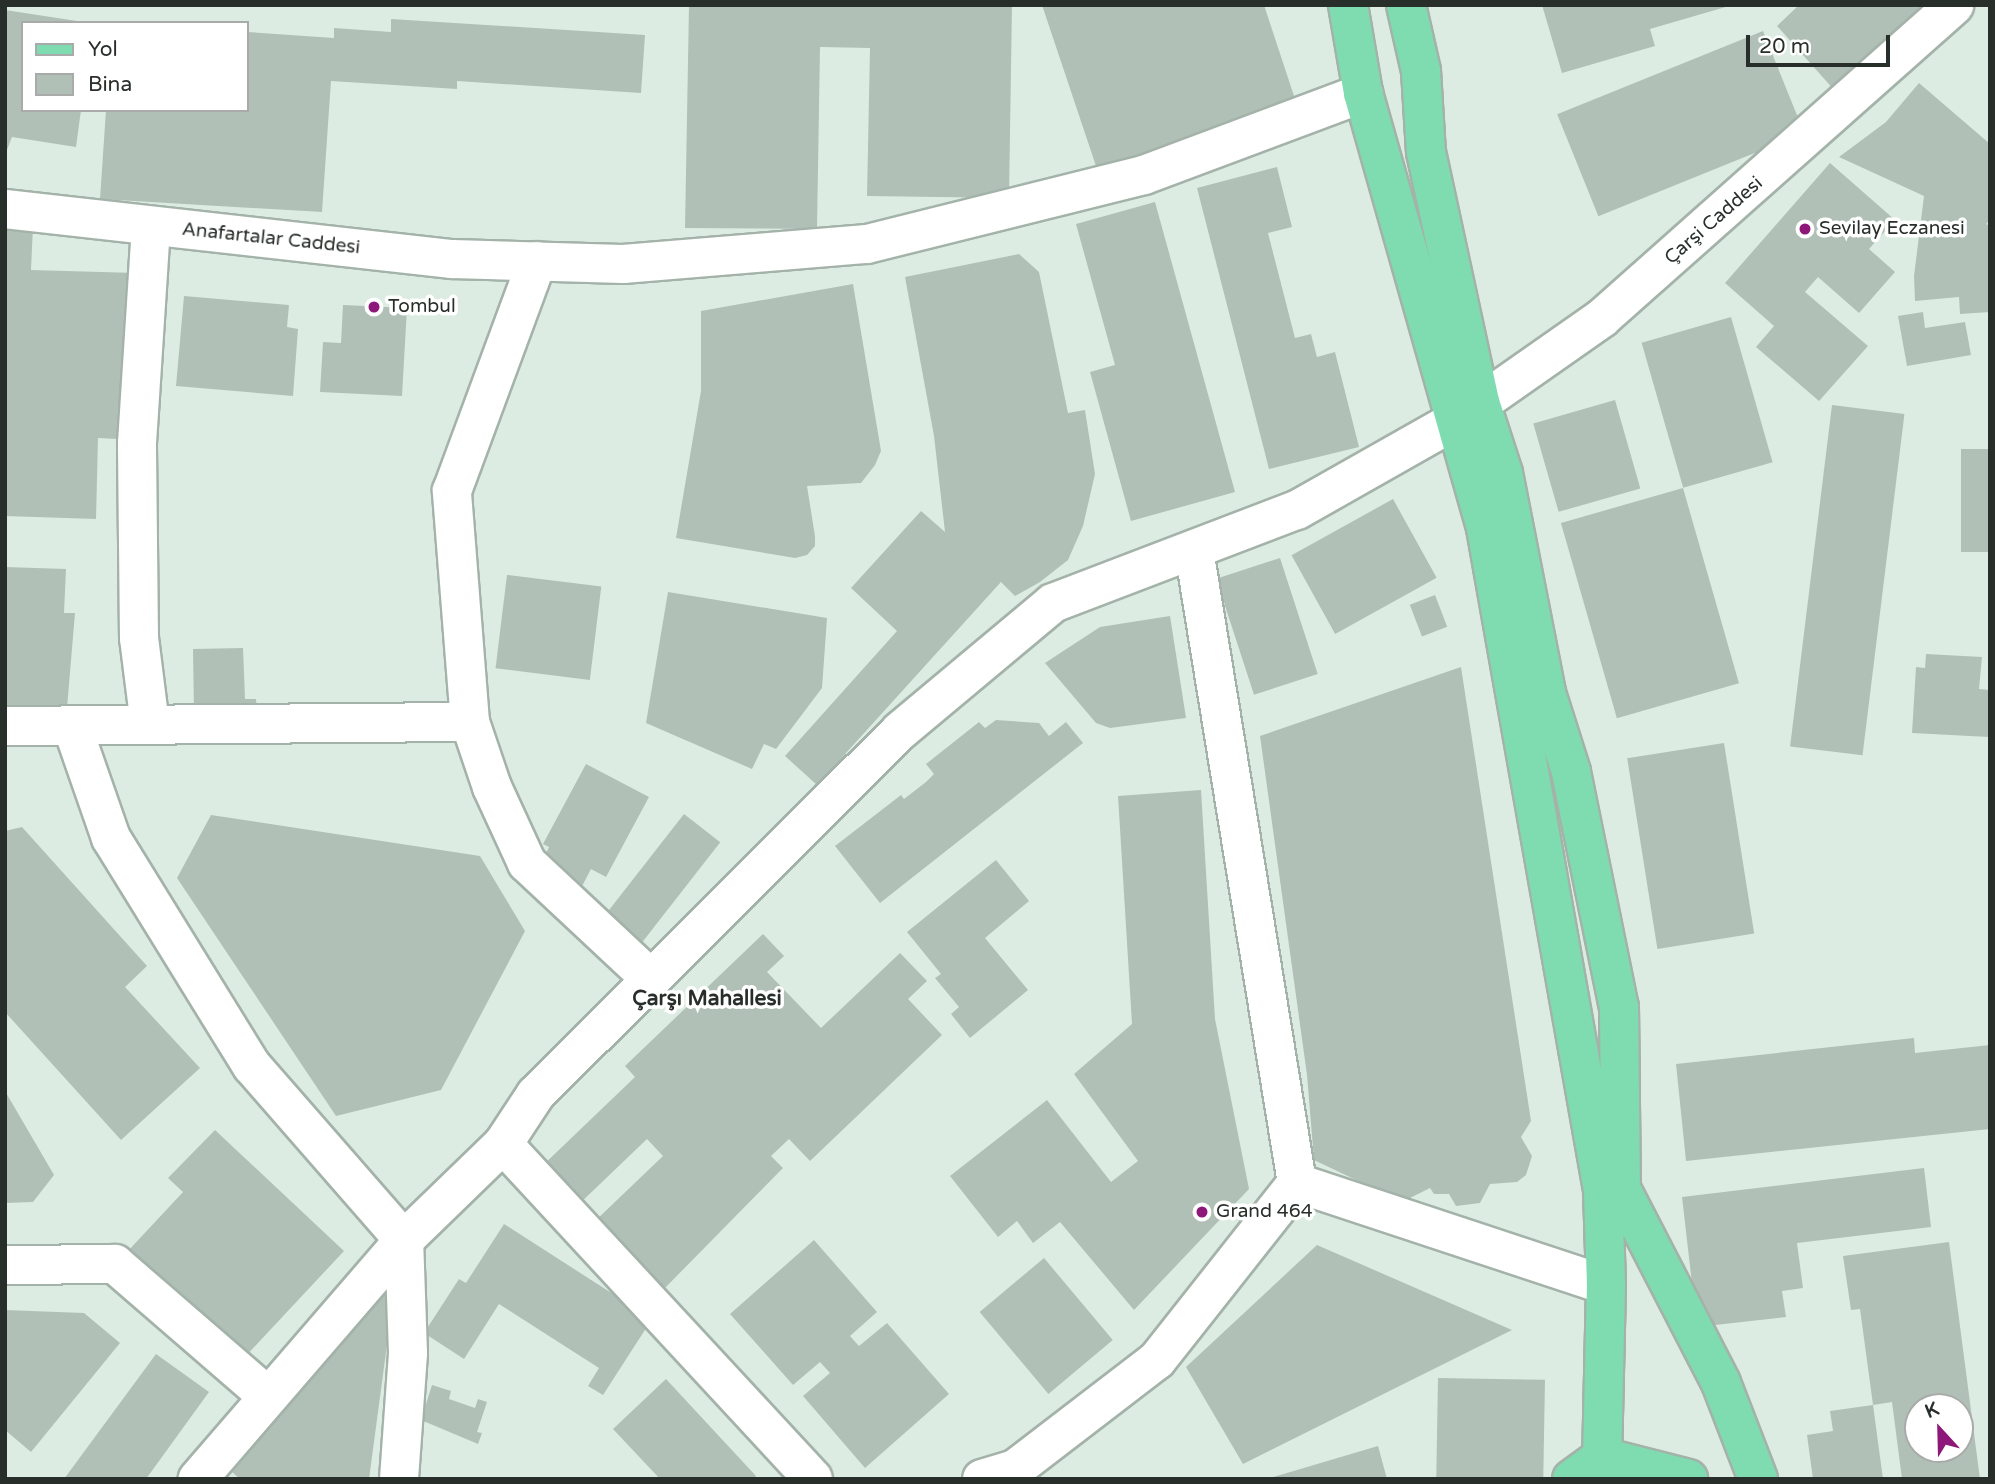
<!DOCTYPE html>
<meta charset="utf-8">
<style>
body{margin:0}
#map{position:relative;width:1995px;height:1484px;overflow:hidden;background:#ddece2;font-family:"Varela Round",sans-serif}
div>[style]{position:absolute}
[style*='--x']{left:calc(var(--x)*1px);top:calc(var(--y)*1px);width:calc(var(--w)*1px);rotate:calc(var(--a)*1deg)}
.building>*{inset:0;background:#b1c0b6;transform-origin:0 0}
.roads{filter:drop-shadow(2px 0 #a4b3a9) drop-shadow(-2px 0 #a4b3a9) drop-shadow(0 2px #a4b3a9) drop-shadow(0 -2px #a4b3a9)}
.street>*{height:38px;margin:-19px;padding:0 19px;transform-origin:19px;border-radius:19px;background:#fff}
.primary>*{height:38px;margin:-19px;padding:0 19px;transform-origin:19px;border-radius:19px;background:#7fdcb0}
.dots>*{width:19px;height:19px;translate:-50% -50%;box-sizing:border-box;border:4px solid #fff;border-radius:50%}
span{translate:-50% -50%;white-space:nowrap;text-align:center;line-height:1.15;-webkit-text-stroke:7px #fff;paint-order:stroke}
.street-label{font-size:19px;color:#282e2a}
.poi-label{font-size:19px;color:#282e2a}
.left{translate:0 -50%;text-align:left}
.neighbourhood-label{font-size:21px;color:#282e2a;font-weight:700}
.frame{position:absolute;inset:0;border:7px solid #282e2a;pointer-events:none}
.legend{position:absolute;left:21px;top:21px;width:228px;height:91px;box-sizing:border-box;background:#fff;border:2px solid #a9abaa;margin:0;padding:9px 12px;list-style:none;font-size:21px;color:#282e2a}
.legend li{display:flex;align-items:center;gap:14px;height:35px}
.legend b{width:35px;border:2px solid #a9abaa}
.north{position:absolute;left:1904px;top:1393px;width:70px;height:70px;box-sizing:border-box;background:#fff;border:2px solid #a9abaa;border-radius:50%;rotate:338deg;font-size:19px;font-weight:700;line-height:28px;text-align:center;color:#282e2a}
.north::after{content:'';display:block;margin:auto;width:24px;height:32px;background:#8e1879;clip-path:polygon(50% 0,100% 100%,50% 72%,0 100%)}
.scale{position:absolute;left:1746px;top:35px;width:144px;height:32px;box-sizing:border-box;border:4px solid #282e2a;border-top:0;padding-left:9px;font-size:21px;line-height:24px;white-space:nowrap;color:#282e2a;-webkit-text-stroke:5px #fff;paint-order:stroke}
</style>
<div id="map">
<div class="building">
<div style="clip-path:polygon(689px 5px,1012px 5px,1009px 198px,867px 196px,870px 48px,820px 47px,817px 229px,685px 228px)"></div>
<div style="clip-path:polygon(1042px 5px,1264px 5px,1297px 105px,1098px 172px)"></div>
<div style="clip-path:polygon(1542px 5px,1729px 5px,1729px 6px,1650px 29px,1655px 46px,1562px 73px)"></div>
<div style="clip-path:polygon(1799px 5px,1930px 5px,1835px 91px,1777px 26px)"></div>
<div style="clip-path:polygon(5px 10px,77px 21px,23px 23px,23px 110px,81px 110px,76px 147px,12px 137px,5px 155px)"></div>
<div style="clip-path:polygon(391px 19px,645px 35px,641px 93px,457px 81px,457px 89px,331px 81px,322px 212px,100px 199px,106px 110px,247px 110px,247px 32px,334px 38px,334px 28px,391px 32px)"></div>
<div style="left:1763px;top:31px;width:110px;height:222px;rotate:68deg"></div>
<div style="clip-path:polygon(1919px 83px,1990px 144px,1990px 220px,1986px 224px,1990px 226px,1990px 312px,1960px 314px,1959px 297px,1915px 301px,1914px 276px,1924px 196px,1839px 157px,1886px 122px)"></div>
<div style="clip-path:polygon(1830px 163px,1895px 220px,1869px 249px,1895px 272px,1859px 313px,1818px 277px,1805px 292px,1868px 346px,1819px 401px,1756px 347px,1774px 326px,1725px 283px)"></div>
<div style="clip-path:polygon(1277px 167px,1292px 227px,1268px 233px,1295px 338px,1311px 334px,1317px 357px,1335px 352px,1359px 447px,1269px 469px,1197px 188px)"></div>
<div style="clip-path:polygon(1155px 202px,1235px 492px,1131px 521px,1090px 372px,1115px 365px,1076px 224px)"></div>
<div style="clip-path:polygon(5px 225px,33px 226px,31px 270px,136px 273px,131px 409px,118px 409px,117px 439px,98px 438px,96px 519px,5px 516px)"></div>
<div style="clip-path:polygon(1019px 254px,1039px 272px,1068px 413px,1085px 410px,1095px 474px,1083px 526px,1068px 560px,1040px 582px,1015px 596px,1001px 582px,817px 785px,785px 756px,897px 631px,851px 588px,921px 511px,945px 532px,934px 436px,905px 277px)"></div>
<div style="clip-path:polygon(853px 284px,881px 451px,875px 465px,861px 483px,807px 486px,815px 536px,815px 546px,807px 555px,795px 558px,676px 538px,701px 391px,701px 311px)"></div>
<div style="clip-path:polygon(184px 296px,289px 305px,287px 327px,298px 329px,293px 396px,176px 386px)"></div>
<div style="clip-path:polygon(343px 305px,407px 308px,402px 396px,320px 392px,323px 342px,341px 343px)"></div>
<div style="clip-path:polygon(1923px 312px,1925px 328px,1965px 322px,1971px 355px,1907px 366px,1898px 316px)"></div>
<div style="left:1731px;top:317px;width:151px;height:93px;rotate:74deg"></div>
<div style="left:1615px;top:400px;width:92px;height:85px;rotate:74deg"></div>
<div style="left:1832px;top:405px;width:73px;height:344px;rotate:7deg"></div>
<div style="left:1990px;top:449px;width:103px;height:29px;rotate:90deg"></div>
<div style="left:1683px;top:488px;width:203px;height:127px;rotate:74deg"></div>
<div style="left:1393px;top:499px;width:90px;height:116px;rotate:61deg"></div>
<div style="left:1280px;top:558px;width:122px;height:67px;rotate:72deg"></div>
<div style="clip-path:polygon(5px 567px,66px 569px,64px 613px,75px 613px,67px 708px,5px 706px)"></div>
<div style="left:507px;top:575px;width:95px;height:94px;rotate:7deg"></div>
<div style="clip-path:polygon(668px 592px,827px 618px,822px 688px,776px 749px,764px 744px,752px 769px,646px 723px)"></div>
<div style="left:1435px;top:595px;width:34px;height:27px;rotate:69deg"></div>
<div style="clip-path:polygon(1170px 616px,1186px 718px,1110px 728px,1096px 723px,1045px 663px,1100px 627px)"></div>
<div style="clip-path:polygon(243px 648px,245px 699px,256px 699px,257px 711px,194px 713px,193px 649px)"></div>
<div style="clip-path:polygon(1926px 654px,1982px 657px,1979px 689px,1990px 690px,1989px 737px,1912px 733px,1916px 667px,1925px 668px)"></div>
<div style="clip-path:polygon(1461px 667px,1531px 1121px,1521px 1137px,1532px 1156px,1526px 1175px,1517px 1182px,1490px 1184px,1480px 1203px,1456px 1206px,1449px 1194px,1434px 1194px,1430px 1188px,1402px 1202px,1314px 1160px,1307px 1075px,1260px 736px)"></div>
<div style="clip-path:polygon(996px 720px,1039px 723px,1049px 736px,1066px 722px,1083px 743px,880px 903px,835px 846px,901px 795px,904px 799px,926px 782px,934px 774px,926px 764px,950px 745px,979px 722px,985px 728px)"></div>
<div style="left:1724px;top:743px;width:193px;height:98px;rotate:81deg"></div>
<div style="clip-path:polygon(586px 764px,649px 797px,606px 877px,591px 869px,579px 892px,553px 878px,560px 864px,545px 856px,549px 847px,543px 844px)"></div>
<div style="clip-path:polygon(1201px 790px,1215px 1019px,1249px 1189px,1134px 1310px,1060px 1222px,1033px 1243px,1017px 1221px,998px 1237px,950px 1176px,1047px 1100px,1111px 1182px,1138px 1161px,1074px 1074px,1132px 1024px,1118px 796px)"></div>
<div style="left:684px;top:814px;width:46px;height:129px;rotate:38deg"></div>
<div style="clip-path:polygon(211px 815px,480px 856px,525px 931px,441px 1090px,336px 1116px,177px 878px)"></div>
<div style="clip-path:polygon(22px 827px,147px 966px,125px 987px,200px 1068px,121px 1140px,5px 1012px,5px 831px)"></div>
<div style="clip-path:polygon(996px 860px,1029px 901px,985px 938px,1028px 990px,970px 1038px,951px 1014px,959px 1007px,935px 978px,941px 974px,907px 932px)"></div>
<div style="clip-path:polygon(763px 934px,784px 956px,767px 972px,821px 1028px,900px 953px,927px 981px,908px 999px,942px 1035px,810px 1161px,789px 1139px,771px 1156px,783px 1168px,661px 1292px,594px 1222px,663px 1156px,647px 1139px,576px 1207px,539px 1169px,635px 1077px,625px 1066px)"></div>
<div style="clip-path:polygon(1914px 1038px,1915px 1053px,1990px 1045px,1990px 1129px,1686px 1161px,1676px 1064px)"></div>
<div style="clip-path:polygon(5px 1091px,54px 1175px,33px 1202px,5px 1203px)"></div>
<div style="clip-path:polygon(215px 1130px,344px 1251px,243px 1359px,127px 1252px,183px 1192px,168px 1178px)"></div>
<div style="clip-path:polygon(1924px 1168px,1931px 1227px,1797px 1243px,1803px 1288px,1782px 1291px,1786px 1317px,1697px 1327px,1682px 1197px)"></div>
<div style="clip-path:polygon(504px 1224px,652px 1319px,603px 1395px,588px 1386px,599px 1368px,499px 1304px,464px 1359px,424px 1333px,459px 1279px,466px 1283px)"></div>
<div style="clip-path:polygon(814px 1240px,877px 1312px,850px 1336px,859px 1346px,887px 1323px,949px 1394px,865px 1468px,803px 1396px,830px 1373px,820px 1362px,793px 1385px,730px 1314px)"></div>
<div style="clip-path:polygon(evenodd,1949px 1242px,1980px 1479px,1902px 1479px,1892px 1402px,1873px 1405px,1860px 1309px,1851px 1310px,1843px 1256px,1949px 1242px,1918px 1407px,1960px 1407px,1960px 1449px,1918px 1449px,1918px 1407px)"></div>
<div style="clip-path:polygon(1317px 1245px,1512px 1330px,1243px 1464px,1186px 1367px)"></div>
<div style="left:1044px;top:1258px;width:107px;height:84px;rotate:50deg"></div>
<div style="clip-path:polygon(375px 1285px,393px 1300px,369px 1479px,240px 1479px,225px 1466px)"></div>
<div style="clip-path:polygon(5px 1310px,84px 1313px,120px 1343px,31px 1452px,5px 1430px)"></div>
<div style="clip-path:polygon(156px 1354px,209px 1392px,146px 1479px,64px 1479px)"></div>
<div style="left:1438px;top:1378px;width:107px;height:101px;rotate:1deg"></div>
<div style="clip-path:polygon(666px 1379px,756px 1476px,754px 1479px,660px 1479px,613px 1429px)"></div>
<div style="clip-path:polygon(432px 1385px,451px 1391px,449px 1399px,475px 1408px,478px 1399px,487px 1402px,477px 1432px,482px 1433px,478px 1444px,421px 1420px)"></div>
<div style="clip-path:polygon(1873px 1405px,1883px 1479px,1813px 1479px,1807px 1435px,1833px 1431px,1830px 1411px)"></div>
<div style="clip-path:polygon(1378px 1446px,1387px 1479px,1270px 1479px,1270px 1478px)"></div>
</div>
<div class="roads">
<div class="street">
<div style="--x:5;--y:209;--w:450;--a:6.4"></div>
<div style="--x:452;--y:259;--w:171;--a:1.7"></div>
<div style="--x:623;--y:264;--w:245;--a:-4.7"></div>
<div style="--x:867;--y:244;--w:285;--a:-14"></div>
<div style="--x:1144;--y:175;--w:234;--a:-20.5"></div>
<div style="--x:1194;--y:550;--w:641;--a:80.76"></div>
<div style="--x:1297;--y:1183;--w:325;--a:18.3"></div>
<div style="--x:470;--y:722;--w:232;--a:-94.5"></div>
<div style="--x:452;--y:491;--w:245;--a:-69.7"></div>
<div style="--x:150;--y:725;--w:88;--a:-97.2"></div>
<div style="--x:139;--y:638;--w:195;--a:-90.6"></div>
<div style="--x:137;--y:443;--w:217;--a:-86.3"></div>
<div style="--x:5;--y:726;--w:465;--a:-0.5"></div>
<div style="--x:470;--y:722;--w:69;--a:71.3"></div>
<div style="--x:492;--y:787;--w:84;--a:65.3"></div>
<div style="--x:527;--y:863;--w:170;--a:43.1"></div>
<div style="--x:72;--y:726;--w:119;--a:70.8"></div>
<div style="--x:111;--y:838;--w:268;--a:58.3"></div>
<div style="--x:252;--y:1066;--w:231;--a:48.9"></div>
<div style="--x:404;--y:1240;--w:316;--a:130.8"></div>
<div style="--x:503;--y:1144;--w:456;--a:47.2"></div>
<div style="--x:5;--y:1265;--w:110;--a:-0.5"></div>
<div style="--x:115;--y:1264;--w:200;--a:40.9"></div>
<div style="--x:399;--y:1479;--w:126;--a:-85.9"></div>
<div style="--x:408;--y:1353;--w:113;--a:-92"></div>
<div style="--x:404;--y:1240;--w:138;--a:-44.1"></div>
<div style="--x:503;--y:1144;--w:60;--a:-56.6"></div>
<div style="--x:536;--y:1094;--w:514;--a:-44.92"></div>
<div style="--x:900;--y:731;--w:199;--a:-39.9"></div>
<div style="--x:1053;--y:603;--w:261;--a:-20.9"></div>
<div style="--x:1297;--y:510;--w:185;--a:-29.5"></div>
<div style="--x:1458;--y:419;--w:176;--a:-35"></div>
<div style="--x:1602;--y:318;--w:471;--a:-41.6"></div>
<div style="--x:982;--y:1479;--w:34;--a:-17"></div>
<div style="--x:1015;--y:1469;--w:179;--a:-37.5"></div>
<div style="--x:1157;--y:1360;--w:226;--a:-51.7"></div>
</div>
<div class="primary">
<div style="--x:1348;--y:5;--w:89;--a:80.3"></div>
<div style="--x:1363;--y:93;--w:452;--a:74.2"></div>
<div style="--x:1486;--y:528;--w:672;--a:79.98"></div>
<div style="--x:1603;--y:1190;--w:95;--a:88.2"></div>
<div style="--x:1606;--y:1285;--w:172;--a:91.3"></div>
<div style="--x:1406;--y:5;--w:68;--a:77.2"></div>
<div style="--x:1421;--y:71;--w:81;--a:86.5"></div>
<div style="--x:1426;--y:152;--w:256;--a:77.8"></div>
<div style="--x:1480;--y:402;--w:75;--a:72.1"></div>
<div style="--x:1503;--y:473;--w:224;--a:78.9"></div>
<div style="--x:1546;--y:693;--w:83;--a:72.4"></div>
<div style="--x:1571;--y:772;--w:240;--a:78.5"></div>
<div style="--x:1619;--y:1007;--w:182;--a:89.4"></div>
<div style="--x:1621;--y:1189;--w:218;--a:62.7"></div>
<div style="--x:1721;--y:1383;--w:103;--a:68.9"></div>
<div style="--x:1572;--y:1479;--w:37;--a:-36"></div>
<div style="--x:1602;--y:1457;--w:89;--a:14.3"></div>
</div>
</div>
<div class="dots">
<div style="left:1805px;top:229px;background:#8e1879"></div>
<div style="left:374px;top:307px;background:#8e1879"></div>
<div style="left:1202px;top:1212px;background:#8e1879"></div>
</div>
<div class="street-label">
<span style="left:1714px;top:221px;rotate:-41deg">Çarşi Caddesi</span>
<span style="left:271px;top:239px;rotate:6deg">Anafartalar Caddesi</span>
</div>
<div class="poi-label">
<span class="left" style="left:1819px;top:229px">Sevilay Eczanesi</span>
<span class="left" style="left:388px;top:307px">Tombul</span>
<span class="left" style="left:1216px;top:1212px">Grand 464</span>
</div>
<div class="neighbourhood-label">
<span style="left:707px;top:999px">Çarşı Mahallesi</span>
</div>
<div class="frame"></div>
<ul class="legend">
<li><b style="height:9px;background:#7fdcb0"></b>Yol</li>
<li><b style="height:19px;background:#b1c0b6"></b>Bina</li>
</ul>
<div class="north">K</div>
<div class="scale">20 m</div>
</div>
